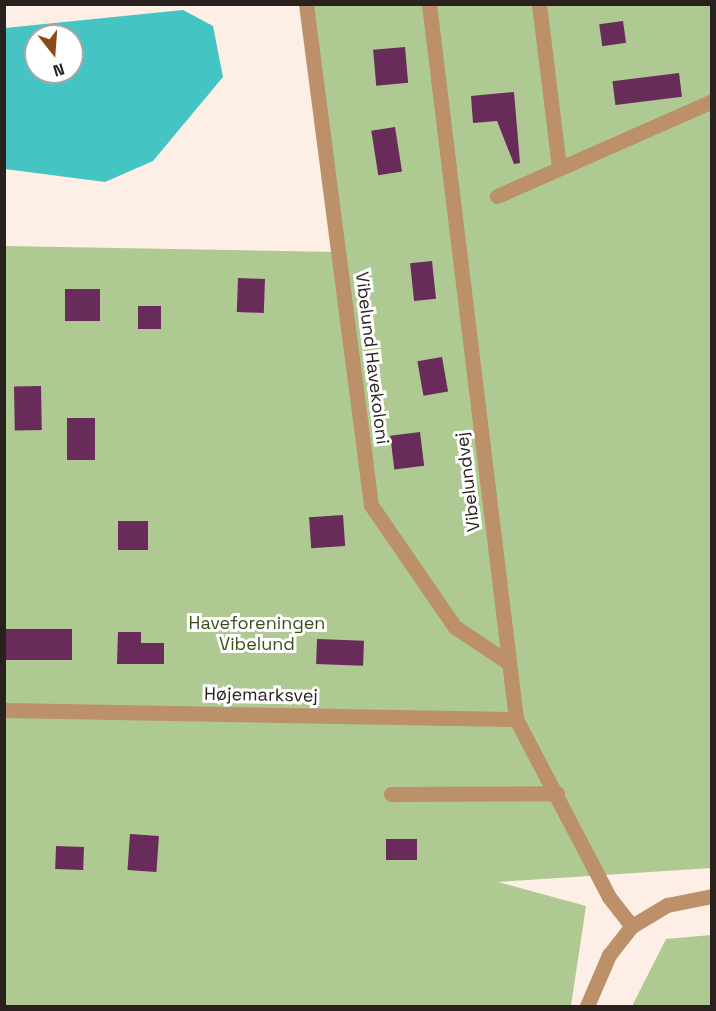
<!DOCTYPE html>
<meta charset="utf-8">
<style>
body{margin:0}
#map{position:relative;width:716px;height:1011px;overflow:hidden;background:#fdeee6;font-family:"Space Grotesk",sans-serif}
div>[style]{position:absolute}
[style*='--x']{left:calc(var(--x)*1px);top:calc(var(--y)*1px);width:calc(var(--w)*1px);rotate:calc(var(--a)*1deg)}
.green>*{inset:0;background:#aec992}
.water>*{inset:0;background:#45c4c4}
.building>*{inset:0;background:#692b5a;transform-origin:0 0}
.minor>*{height:15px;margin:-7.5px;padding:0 7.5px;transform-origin:7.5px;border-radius:7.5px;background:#bc9068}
span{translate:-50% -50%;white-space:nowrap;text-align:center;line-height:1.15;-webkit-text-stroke:6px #fff;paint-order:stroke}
.street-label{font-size:18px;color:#28211e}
.park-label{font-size:18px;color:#384f19}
.frame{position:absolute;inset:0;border:6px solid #28211e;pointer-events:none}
.north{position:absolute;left:24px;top:24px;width:60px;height:60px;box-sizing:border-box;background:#fff;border:2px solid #a9a6a5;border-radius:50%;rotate:163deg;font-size:16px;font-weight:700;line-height:24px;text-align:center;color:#28211e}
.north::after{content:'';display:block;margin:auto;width:21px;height:27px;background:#8c4a19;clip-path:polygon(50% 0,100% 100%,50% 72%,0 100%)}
</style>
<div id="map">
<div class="green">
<div style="clip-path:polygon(302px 5px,711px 5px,711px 868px,498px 882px,586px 906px,571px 1006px,5px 1006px,5px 246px,335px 252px)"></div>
<div style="clip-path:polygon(711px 935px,711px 1006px,632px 1006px,666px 939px)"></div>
</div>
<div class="water">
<div style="clip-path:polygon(evenodd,183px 10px,213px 26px,223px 77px,153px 161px,105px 182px,5px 169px,5px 28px,183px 10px,36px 36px,72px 36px,72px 72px,36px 72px,36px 36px)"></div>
</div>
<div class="building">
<div style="left:623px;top:21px;width:22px;height:24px;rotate:82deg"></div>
<div style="left:405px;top:47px;width:36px;height:32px;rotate:85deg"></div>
<div style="left:679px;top:73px;width:24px;height:67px;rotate:83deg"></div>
<div style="clip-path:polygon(514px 92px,520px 163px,514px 164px,497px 121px,473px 123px,471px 96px)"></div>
<div style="left:395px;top:127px;width:45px;height:24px;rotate:81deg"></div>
<div style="left:432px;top:261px;width:38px;height:22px;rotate:84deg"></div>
<div style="left:238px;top:278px;width:27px;height:34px;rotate:2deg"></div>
<div style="left:100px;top:289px;width:32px;height:35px;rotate:90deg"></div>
<div style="left:161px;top:306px;width:23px;height:23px;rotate:90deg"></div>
<div style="left:442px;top:357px;width:35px;height:25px;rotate:80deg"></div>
<div style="left:41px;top:386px;width:44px;height:27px;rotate:89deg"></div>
<div style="left:67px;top:418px;width:28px;height:42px"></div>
<div style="left:420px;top:432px;width:34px;height:30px;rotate:83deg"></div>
<div style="left:343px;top:515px;width:31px;height:34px;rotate:86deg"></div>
<div style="left:118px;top:521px;width:30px;height:29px"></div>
<div style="left:72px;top:629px;width:31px;height:68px;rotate:90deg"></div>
<div style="clip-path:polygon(118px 632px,141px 632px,141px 643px,164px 643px,164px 664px,117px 664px)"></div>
<div style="left:317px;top:639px;width:47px;height:25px;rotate:2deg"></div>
<div style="left:130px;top:834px;width:29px;height:36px;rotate:4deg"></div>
<div style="left:417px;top:839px;width:21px;height:31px;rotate:90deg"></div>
<div style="left:56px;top:846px;width:28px;height:23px;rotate:2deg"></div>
</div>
<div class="minor">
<div style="--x:306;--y:4;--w:505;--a:82.61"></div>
<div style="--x:371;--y:505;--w:148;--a:55.5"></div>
<div style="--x:455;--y:627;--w:65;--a:33.7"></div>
<div style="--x:429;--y:4;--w:720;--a:83.06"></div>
<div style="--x:516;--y:719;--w:201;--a:62.4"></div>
<div style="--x:609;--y:897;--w:37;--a:52"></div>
<div style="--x:539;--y:4;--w:165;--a:83"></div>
<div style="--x:497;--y:196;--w:235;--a:-23.8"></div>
<div style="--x:4;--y:710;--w:512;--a:1.01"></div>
<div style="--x:391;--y:794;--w:166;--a:-0.3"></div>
<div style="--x:587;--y:1006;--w:56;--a:-66.7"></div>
<div style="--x:609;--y:955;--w:37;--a:-52"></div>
<div style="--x:632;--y:926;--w:41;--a:-31"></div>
<div style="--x:667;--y:905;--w:46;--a:-11.3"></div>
</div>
<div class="street-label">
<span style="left:372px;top:358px;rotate:83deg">Vibelund Havekoloni</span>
<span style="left:468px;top:482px;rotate:-97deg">Vibelundvej</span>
<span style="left:261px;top:695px;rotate:1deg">Højemarksvej</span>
</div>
<div class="park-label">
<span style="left:257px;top:634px">Haveforeningen<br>Vibelund</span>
</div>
<div class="frame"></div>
<div class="north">N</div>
</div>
